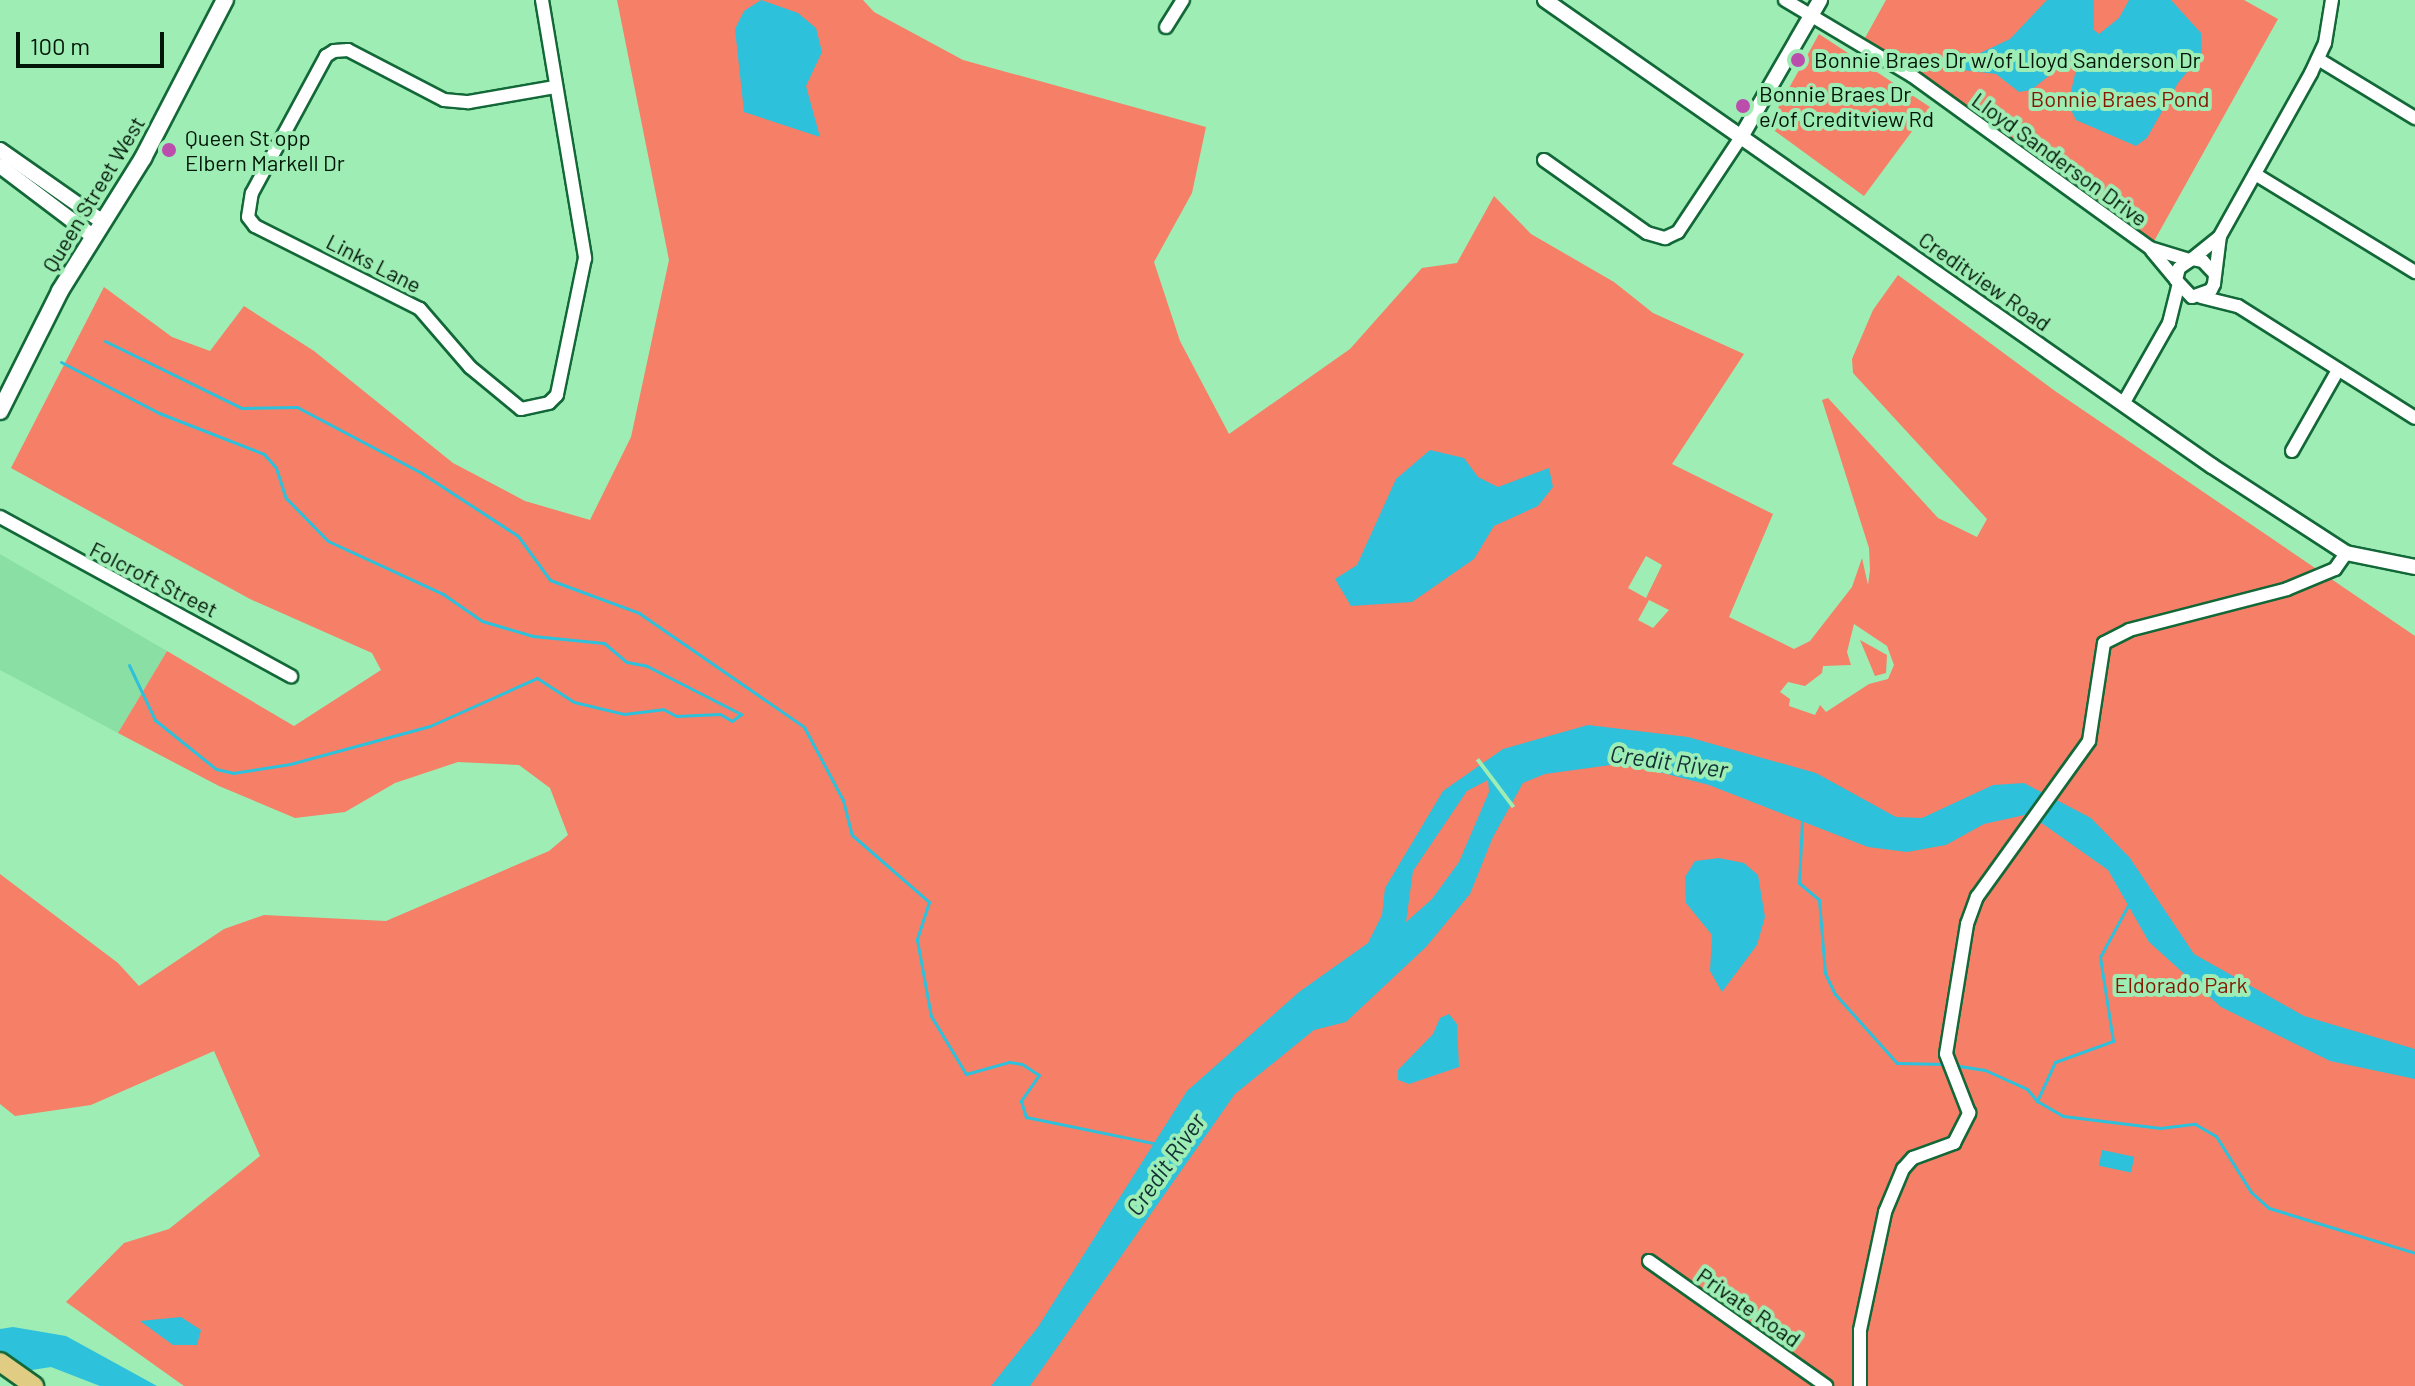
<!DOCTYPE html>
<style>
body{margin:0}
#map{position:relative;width:2415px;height:1386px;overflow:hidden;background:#9eedb5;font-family:Barlow,sans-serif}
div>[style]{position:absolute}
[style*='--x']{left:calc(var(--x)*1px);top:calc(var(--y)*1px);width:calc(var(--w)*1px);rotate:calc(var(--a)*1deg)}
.built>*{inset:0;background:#8adfa4}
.green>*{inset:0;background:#f57f67}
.water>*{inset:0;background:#2dc1db;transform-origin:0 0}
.pier>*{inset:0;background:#9eedb5;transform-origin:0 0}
.stream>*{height:3px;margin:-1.5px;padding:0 1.5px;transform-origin:1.5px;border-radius:1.5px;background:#2dc1db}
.roads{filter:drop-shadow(2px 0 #136838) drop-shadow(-2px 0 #136838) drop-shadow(0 2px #136838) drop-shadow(0 -2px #136838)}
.minor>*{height:12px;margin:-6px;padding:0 6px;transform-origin:6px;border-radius:6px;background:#fff}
.tertiary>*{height:14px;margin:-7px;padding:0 7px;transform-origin:7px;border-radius:7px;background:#fff}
.secondary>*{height:16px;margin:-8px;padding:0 8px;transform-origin:8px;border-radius:8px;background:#fff}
.primary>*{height:18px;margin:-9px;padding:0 9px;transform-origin:9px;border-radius:9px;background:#e0cc83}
.dots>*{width:22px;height:22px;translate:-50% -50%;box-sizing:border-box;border:4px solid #9eedb5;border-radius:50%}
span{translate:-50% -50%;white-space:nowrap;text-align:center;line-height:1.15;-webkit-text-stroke:8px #9eedb5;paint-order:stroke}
.poi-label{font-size:22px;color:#011607}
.left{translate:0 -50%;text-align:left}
.park-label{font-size:22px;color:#841801}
.street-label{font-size:22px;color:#011607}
.water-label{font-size:24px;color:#123036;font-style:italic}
.scale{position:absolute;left:16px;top:32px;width:148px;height:36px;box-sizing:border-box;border:4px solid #011607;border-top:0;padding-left:10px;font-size:24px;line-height:28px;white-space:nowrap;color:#011607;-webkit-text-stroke:6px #9eedb5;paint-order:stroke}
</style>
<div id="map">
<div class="built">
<div style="clip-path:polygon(0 554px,167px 651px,118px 733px,0 670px)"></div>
</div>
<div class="green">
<div style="clip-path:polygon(evenodd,617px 0,863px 0,874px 12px,963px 60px,1206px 127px,1192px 193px,1154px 262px,1180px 341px,1229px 434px,1350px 349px,1422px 268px,1457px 263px,1494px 196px,1531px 234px,1614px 282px,1653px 313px,1744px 354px,1672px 464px,1773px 514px,1729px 617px,1794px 649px,1810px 641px,1852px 587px,1862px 558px,1868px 585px,1870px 570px,1869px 548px,1822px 400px,1828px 398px,1938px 518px,1977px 537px,1987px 519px,1853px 373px,1852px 359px,1873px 310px,1898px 275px,2055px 391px,2415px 636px,2415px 1386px,184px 1386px,66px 1302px,124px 1243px,169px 1229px,260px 1156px,214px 1051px,91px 1105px,15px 1116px,0 1104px,0 874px,118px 963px,139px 986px,224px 929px,264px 915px,386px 921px,549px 851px,568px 835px,550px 788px,519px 765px,458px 762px,395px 783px,345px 812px,295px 818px,219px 786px,118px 733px,167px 651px,294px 726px,381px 670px,372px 653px,250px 599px,11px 468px,104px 287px,172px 337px,210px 351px,244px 306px,314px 351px,453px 463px,525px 501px,590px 520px,631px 437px,669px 260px,617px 0,1646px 556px,1662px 565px,1646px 598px,1628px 588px,1646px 556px,617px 0,1649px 600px,1669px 610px,1653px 628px,1638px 620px,1649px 600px,617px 0,1854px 624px,1887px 646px,1894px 665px,1888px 679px,1869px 684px,1826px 712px,1820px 705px,1815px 715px,1789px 706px,1790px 699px,1780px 692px,1788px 682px,1805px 686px,1822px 673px,1823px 666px,1851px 665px,1847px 652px,1854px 624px)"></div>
<div style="clip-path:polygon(1886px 0,2244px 0,2278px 19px,2153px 243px,1865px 38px)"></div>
<div style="clip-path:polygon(1819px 34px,1930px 107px,1864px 196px,1768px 126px)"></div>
<div style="clip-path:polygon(1860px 640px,1887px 655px,1886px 673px,1875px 676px)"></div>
</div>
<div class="water">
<div style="clip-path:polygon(761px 0,798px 13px,816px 28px,822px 52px,806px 86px,820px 137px,744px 112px,735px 29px,744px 11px)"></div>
<div style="clip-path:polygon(2047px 0,2094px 0,2094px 30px,2099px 34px,2119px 18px,2129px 0,2171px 0,2201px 33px,2202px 54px,2178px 83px,2147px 138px,2136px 146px,2076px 120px,2068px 104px,2076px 70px,2070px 59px,2031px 90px,2019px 92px,1996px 74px,1963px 70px,1961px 62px,2010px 39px)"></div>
<div style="clip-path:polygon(1430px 450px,1464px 458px,1478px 477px,1498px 487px,1549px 468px,1553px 487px,1538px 506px,1494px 526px,1474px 559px,1412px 602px,1351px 606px,1335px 579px,1357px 565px,1396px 479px)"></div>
<div style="clip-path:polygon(evenodd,1588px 725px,1688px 737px,1816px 773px,1896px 817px,1922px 818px,1993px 785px,2024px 783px,2091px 818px,2130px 858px,2194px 954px,2304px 1016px,2415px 1049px,2415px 1079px,2330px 1061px,2221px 1007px,2149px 942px,2108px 870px,2029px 814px,1984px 824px,1946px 845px,1907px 852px,1868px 847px,1709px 785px,1659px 772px,1618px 764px,1545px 774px,1523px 783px,1493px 837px,1470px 894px,1426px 947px,1346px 1022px,1314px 1030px,1235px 1094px,1030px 1386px,991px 1386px,1038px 1327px,1187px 1091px,1299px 992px,1368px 943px,1382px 915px,1385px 888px,1443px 791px,1503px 749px,1588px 725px,1488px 780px,1489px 792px,1459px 862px,1432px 899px,1406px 922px,1413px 871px,1467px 791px,1488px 780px)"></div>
<div style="clip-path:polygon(1719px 858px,1744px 863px,1758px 875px,1765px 917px,1757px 945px,1722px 992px,1710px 971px,1712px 935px,1686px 903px,1685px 877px,1695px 861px)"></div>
<div style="clip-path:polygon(1449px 1014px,1457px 1024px,1459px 1067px,1409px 1084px,1398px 1080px,1398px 1070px,1433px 1034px,1440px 1018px)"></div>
<div style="left:2102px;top:1150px;width:33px;height:16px;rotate:12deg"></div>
<div style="clip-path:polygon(181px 1317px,201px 1330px,197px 1345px,173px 1345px,140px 1321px)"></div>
<div style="clip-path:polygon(13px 1327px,66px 1336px,157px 1386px,100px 1386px,51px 1367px,0 1375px,0 1329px)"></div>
</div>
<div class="pier">
<div style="left:1479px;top:758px;width:60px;height:4px;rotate:53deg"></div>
</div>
<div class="stream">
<div style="--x:105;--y:341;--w:153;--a:26.1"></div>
<div style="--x:242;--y:408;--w:55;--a:-1"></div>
<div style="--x:297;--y:407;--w:139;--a:27.9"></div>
<div style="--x:420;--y:472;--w:117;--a:33.1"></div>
<div style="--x:518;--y:536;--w:54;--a:54"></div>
<div style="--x:550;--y:580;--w:95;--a:20.3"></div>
<div style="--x:639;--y:613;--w:201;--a:34.6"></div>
<div style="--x:804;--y:727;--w:83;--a:61.9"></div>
<div style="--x:843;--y:800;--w:36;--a:76"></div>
<div style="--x:852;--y:835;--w:102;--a:41"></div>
<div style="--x:929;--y:902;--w:40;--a:108"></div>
<div style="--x:917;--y:940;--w:77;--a:79.6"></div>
<div style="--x:931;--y:1016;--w:68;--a:58.9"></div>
<div style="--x:966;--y:1074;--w:45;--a:-15.6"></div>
<div style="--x:1009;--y:1062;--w:13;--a:9"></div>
<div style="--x:1022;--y:1064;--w:20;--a:33"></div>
<div style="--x:1039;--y:1075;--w:32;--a:125"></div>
<div style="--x:1021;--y:1101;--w:17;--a:73"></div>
<div style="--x:1026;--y:1117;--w:135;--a:11.6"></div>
<div style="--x:61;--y:362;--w:110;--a:27.5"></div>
<div style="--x:159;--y:413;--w:113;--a:21.3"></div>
<div style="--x:264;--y:454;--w:18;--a:49"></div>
<div style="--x:276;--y:468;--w:32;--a:72"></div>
<div style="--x:286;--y:498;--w:60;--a:45.7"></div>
<div style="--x:328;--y:541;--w:127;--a:24.7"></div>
<div style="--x:443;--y:594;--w:47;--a:34.7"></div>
<div style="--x:482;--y:621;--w:53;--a:16.4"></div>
<div style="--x:533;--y:636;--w:71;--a:5.6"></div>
<div style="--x:604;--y:643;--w:30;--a:40"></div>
<div style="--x:627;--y:662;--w:20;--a:11"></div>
<div style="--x:647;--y:666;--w:106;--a:27.1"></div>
<div style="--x:129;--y:665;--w:61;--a:64.7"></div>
<div style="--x:155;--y:720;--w:78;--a:38.8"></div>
<div style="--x:216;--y:769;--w:17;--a:13"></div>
<div style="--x:233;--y:773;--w:58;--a:-9"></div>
<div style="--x:290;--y:764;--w:145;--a:-15.2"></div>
<div style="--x:430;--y:726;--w:117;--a:-24.2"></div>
<div style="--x:537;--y:678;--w:44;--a:33"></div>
<div style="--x:574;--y:702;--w:51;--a:13.5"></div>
<div style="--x:624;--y:714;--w:39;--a:-7"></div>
<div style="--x:663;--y:709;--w:15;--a:28"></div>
<div style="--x:676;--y:716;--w:44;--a:-2.6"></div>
<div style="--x:720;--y:714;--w:14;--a:30"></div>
<div style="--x:732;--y:721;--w:11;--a:-38"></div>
<div style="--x:1802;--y:820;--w:63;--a:92.7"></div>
<div style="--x:1799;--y:883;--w:26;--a:40"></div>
<div style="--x:1819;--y:900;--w:73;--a:85.3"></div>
<div style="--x:1825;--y:973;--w:23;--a:65"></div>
<div style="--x:1835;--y:994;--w:93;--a:48.1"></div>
<div style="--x:1897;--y:1063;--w:48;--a:1.2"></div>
<div style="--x:1953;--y:1065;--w:32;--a:9"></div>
<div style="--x:1985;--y:1070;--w:46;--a:24.3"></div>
<div style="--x:2027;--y:1089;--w:16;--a:50"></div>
<div style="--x:2037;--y:1101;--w:30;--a:30"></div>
<div style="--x:2063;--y:1116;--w:98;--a:7.1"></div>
<div style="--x:2160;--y:1128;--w:35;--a:-7"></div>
<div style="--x:2195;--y:1124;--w:24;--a:30"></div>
<div style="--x:2216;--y:1136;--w:66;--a:58"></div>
<div style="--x:2251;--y:1192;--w:24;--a:42"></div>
<div style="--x:2269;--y:1208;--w:153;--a:17.1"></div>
<div style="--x:2037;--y:1101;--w:43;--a:-65.2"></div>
<div style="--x:2055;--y:1062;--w:62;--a:-19.9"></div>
<div style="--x:2113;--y:1041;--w:85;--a:-98.8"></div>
<div style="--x:2100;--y:957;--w:65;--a:-61.5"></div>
</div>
<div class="roads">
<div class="minor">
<div style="--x:542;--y:0;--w:262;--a:80.5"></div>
<div style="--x:585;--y:258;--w:140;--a:101.6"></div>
<div style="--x:557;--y:395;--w:11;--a:135"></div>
<div style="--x:549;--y:403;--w:29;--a:168"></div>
<div style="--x:521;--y:409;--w:66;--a:-140.5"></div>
<div style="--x:470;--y:367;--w:77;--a:-130.8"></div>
<div style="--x:420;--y:309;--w:185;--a:-153.3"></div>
<div style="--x:255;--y:226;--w:11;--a:-128"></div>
<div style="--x:248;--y:217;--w:24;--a:-81"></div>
<div style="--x:252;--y:193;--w:156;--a:-61.6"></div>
<div style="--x:326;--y:56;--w:9;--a:-32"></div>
<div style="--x:334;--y:51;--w:14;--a:-4"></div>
<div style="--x:348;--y:50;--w:108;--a:27.5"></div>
<div style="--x:444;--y:100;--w:25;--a:5"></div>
<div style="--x:469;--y:102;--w:87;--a:-9.9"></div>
<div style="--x:1785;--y:0;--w:147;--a:30.8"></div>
<div style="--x:1911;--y:75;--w:295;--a:35.9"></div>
<div style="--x:2150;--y:248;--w:41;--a:17.1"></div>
<div style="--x:1166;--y:27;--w:32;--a:-58"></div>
<div style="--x:2318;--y:59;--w:114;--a:31.3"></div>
<div style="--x:1544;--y:160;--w:126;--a:35.3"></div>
<div style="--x:1647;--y:233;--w:19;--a:16"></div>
<div style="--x:1665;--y:238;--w:14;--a:-25"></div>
<div style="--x:1678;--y:232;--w:114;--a:-56.4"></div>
<div style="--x:2255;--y:174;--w:188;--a:31.5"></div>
<div style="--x:2152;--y:251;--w:38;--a:50"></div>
<div style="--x:2192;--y:259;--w:36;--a:-39"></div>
<div style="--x:2220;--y:236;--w:187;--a:-60.8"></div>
<div style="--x:2311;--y:73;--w:33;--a:-65"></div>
<div style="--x:2325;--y:43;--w:44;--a:-80.8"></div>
<div style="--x:2214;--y:273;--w:16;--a:-133"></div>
<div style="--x:2203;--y:261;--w:11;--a:-170"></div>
<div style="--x:2192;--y:259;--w:16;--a:145"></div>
<div style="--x:2179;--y:268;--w:12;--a:104"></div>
<div style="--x:2176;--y:280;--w:23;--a:47"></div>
<div style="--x:2192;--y:297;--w:20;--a:-20"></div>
<div style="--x:2211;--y:290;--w:7;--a:-63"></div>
<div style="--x:2214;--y:284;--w:48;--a:-82.9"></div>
<div style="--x:2201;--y:297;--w:38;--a:14"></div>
<div style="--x:2238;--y:306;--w:209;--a:32.3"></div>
<div style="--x:2123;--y:404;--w:93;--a:-60.4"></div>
<div style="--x:2169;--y:323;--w:38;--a:-76"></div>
<div style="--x:2292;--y:451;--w:93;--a:-60.4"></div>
<div style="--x:0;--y:517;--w:332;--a:28.7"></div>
<div style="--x:1649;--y:1261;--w:217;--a:35.2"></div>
<div style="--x:1860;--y:1386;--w:56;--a:-90"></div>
<div style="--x:1860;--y:1330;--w:121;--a:-78"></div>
<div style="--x:1885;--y:1212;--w:47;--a:-67.3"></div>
<div style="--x:1903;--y:1169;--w:15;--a:-48"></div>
<div style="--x:1913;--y:1158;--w:44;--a:-20.1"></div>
<div style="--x:1954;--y:1143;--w:34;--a:-63"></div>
<div style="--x:1969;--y:1113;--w:63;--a:-111.3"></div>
<div style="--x:1946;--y:1054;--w:132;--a:-80.8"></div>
<div style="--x:1967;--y:924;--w:29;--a:-70"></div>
<div style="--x:1977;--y:897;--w:192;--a:-54.3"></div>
<div style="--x:2089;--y:741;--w:99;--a:-81.3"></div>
<div style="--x:2104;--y:643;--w:28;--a:-27"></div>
<div style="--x:2129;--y:630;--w:163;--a:-14.5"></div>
<div style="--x:2287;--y:589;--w:52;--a:-22.6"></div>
<div style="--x:2335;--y:569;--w:19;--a:-55"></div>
</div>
<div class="tertiary">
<div style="--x:1545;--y:0;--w:814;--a:34.94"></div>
<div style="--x:2212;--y:466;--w:160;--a:33"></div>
<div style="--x:2346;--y:553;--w:70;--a:11.5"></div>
<div style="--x:1741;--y:137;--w:158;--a:-60"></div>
<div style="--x:0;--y:150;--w:126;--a:35"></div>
<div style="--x:0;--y:166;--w:118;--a:37.1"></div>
</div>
<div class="secondary">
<div style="--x:0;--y:411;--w:134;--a:-63.4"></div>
<div style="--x:60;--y:291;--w:157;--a:-58"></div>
<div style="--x:143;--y:158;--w:178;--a:-62.6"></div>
</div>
<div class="primary">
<div style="--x:0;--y:1362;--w:42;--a:35.2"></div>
</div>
</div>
<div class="dots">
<div style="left:1798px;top:60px;background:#bb4ead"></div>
<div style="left:1743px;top:106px;background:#bb4ead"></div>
<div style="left:169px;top:150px;background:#bb4ead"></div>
</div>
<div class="poi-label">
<span class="left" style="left:1814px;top:60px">Bonnie Braes Dr w/of Lloyd Sanderson Dr</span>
<span class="left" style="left:1759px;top:106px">Bonnie Braes Dr<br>e/of Creditview Rd</span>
<span class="left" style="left:185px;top:150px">Queen St opp<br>Elbern Markell Dr</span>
</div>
<div class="park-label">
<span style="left:2120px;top:99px">Bonnie Braes Pond</span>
<span style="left:2181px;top:985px">Eldorado Park</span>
</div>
<div class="street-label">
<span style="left:2060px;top:159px;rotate:36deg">Lloyd Sanderson Drive</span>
<span style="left:93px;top:194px;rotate:-59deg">Queen Street West</span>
<span style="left:374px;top:263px;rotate:27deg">Links Lane</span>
<span style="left:1985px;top:281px;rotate:35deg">Creditview Road</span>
<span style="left:154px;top:579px;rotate:27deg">Folcroft Street</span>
<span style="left:1749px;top:1307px;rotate:35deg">Private Road</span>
</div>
<div class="water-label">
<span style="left:1669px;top:761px;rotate:8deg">Credit River</span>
<span style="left:1165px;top:1164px;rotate:-55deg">Credit River</span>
</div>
<div class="scale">100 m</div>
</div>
